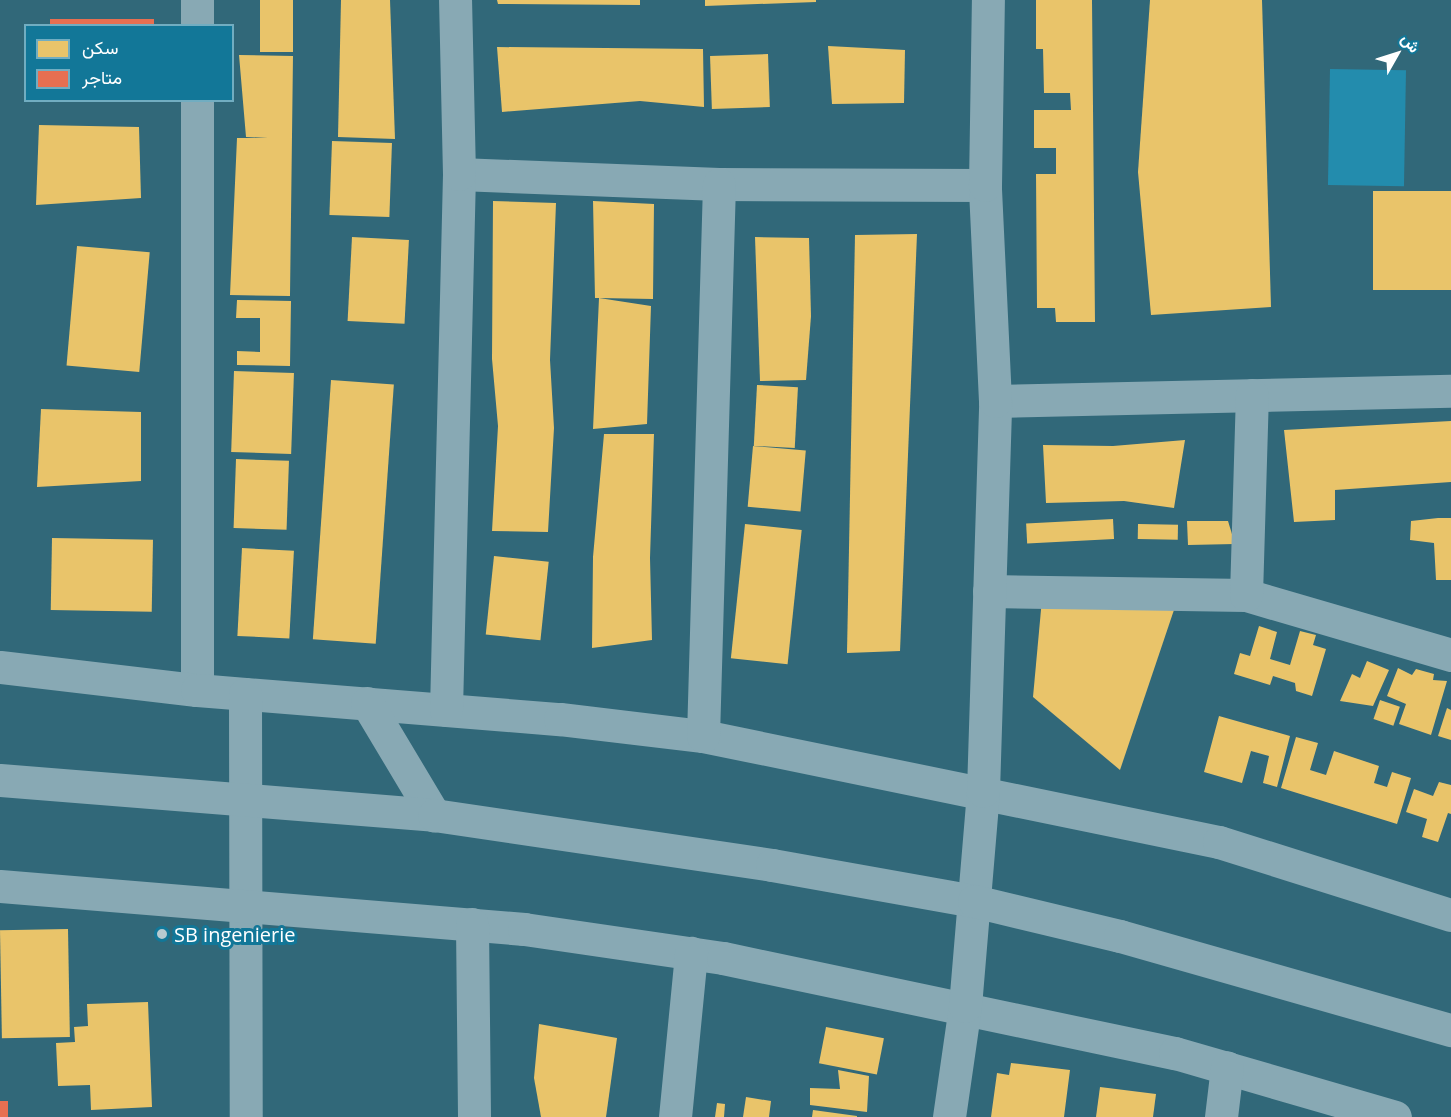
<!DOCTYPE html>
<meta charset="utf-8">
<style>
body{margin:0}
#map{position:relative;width:1451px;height:1117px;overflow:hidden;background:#316879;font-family:"Open Sans",Vazirmatn,sans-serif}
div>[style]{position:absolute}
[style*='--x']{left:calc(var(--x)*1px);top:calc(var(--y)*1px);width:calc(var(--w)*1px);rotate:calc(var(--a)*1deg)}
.green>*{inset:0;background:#238cad;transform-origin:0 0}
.homes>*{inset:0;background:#e9c46a;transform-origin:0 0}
.shops>*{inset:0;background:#e76f51;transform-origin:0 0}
.minor>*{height:33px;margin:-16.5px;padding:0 16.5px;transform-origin:16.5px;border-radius:16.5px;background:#88a9b4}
.tertiary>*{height:33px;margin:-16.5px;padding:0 16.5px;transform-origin:16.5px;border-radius:16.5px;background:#88a9b4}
.dots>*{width:16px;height:16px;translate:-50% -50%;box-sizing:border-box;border:3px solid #127798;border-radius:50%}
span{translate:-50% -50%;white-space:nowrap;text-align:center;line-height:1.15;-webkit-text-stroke:6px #127798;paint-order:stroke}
.poi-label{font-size:20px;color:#fff}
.left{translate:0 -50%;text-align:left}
.legend{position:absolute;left:24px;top:24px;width:210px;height:78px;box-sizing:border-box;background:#127798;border:2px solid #71adc1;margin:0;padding:8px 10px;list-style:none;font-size:18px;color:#fff}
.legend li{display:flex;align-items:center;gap:12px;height:30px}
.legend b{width:30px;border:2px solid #71adc1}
.north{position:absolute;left:1367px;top:24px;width:60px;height:60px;-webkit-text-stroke:4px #127798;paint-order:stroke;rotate:51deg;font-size:16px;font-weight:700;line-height:24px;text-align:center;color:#fff}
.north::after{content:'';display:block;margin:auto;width:21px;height:27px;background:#fff;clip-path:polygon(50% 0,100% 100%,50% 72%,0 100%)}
</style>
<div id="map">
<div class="green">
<div style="left:1330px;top:69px;width:76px;height:116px;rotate:1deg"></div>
</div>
<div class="homes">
<div style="left:260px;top:0;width:33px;height:52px"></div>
<div style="clip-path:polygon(341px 0,390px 0,395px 139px,338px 137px)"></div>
<div style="clip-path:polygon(497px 0,640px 0,640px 5px,498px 4px)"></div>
<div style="clip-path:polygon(705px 0,816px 0,816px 2px,705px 6px)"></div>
<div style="clip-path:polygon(1036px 0,1092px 0,1095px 322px,1056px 322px,1055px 308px,1037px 308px,1036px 174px,1056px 174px,1056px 148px,1034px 148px,1034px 110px,1071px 110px,1070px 93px,1044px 93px,1043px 49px,1036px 49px)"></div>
<div style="clip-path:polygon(1150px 0,1262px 0,1271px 307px,1151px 315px,1138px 172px)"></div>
<div style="clip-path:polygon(828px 46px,905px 50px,904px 103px,832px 104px)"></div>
<div style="clip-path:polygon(497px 47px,703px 49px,704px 107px,640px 101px,502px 112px)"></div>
<div style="left:768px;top:54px;width:53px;height:58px;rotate:88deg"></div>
<div style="clip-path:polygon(239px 55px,293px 56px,290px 296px,230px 295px,237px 138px,268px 138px,246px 137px)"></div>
<div style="clip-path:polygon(39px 125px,139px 127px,141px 198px,36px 205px)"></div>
<div style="left:332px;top:141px;width:60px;height:74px;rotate:2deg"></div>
<div style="left:1451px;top:191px;width:99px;height:78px;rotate:90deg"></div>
<div style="clip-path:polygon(493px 201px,556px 203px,550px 360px,554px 428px,548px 532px,492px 531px,498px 426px,492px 359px)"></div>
<div style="clip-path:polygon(593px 201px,654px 204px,653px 299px,599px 298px,651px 306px,647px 424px,593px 429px,599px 298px,595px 298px)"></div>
<div style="clip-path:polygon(917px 234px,900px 651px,847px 653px,855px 235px)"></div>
<div style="left:352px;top:237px;width:57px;height:84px;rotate:3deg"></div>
<div style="clip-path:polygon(755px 237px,809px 238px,811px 316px,806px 380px,760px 381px)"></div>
<div style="left:77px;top:246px;width:73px;height:120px;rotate:5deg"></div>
<div style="clip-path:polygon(237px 300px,291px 301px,290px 366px,237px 365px,237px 351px,260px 352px,260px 318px,236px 318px)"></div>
<div style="left:234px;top:371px;width:60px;height:81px;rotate:2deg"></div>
<div style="left:331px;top:380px;width:63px;height:260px;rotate:4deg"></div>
<div style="left:757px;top:385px;width:41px;height:61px;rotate:3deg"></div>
<div style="clip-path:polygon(41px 409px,141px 412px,141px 481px,37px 487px)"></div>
<div style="clip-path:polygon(1451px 421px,1451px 482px,1335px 490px,1335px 520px,1294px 522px,1284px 430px)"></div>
<div style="clip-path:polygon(604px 434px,654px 434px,650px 558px,652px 640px,592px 648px,593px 557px)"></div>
<div style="clip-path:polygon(1185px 440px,1174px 508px,1124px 501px,1046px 503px,1043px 445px,1113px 446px)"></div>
<div style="left:753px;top:446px;width:53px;height:61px;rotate:5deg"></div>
<div style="left:236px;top:459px;width:53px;height:69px;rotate:2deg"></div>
<div style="clip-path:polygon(1438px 518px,1451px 518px,1451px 580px,1436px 580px,1434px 543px,1410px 540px,1411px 521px)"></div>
<div style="left:1113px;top:519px;width:20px;height:87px;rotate:87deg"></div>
<div style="clip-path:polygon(1187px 521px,1228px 521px,1235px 544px,1188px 545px)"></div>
<div style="left:745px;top:524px;width:57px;height:135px;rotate:6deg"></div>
<div style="left:1138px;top:524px;width:40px;height:15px;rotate:1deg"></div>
<div style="left:52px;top:538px;width:101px;height:72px;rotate:1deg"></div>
<div style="left:242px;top:548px;width:52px;height:88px;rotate:3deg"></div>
<div style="left:494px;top:556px;width:55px;height:79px;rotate:6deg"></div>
<div style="clip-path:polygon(1042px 599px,1177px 601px,1120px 770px,1033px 697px)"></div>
<div style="clip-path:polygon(1259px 626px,1277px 632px,1270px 659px,1290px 665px,1300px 631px,1316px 635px,1313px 645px,1326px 649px,1312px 696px,1296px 691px,1295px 683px,1273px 676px,1270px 685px,1234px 674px,1240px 653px,1250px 656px)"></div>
<div style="clip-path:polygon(1367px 661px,1389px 670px,1373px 706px,1340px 701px,1352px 674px,1360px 678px)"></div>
<div style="clip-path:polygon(1398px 668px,1412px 675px,1416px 669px,1434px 674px,1433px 680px,1447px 681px,1431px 735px,1399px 724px,1406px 704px,1387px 696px)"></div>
<div style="left:1380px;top:700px;width:21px;height:20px;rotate:19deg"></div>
<div style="clip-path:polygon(1447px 708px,1451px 710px,1451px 740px,1438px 736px)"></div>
<div style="clip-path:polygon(1219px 716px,1290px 736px,1277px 787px,1263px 783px,1269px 756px,1251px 751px,1242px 783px,1204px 772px)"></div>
<div style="clip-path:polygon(1296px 737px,1318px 743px,1310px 770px,1326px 775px,1334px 751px,1379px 766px,1374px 783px,1387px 787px,1392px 772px,1411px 778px,1397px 824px,1281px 788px)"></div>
<div style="clip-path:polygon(1439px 782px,1451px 785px,1451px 814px,1448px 813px,1438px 842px,1422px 837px,1427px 819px,1406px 812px,1414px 789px,1433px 796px)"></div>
<div style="left:68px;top:929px;width:108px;height:68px;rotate:89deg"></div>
<div style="clip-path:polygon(148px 1002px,152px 1107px,91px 1110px,90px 1085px,58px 1086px,56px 1043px,75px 1042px,74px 1027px,88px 1026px,87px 1004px)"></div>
<div style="clip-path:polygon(539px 1024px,617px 1038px,606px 1117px,541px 1117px,534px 1078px)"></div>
<div style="left:826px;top:1027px;width:59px;height:37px;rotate:11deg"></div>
<div style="clip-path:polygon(1011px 1063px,1070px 1070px,1064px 1117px,991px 1117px,997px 1073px,1009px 1075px)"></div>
<div style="clip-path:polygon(838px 1070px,869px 1076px,867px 1112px,810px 1105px,810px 1088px,840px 1089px)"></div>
<div style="clip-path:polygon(1100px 1087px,1156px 1094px,1153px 1117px,1096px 1117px)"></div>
<div style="clip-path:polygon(746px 1097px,771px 1101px,769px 1117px,743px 1117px)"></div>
<div style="clip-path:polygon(717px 1103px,725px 1104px,724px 1117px,715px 1117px)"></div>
<div style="clip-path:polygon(813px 1110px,857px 1116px,857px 1117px,812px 1117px)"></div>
</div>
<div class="shops">
<div style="left:50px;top:19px;width:104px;height:7px"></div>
<div style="left:0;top:1101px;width:8px;height:16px"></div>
</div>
<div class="minor">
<div style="--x:197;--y:0;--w:26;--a:90"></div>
<div style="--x:197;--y:100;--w:590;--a:90"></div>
<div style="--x:459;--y:174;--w:260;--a:2.2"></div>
<div style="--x:719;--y:184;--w:266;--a:0.2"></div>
<div style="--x:995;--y:401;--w:456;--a:-1.3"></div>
<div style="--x:989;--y:591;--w:257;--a:0.9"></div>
<div style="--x:1246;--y:595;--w:214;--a:16.3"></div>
<div style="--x:1246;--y:595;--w:200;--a:-88.3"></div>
<div style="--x:0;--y:667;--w:198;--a:6.7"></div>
<div style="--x:197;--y:690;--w:364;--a:4.6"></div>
<div style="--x:560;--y:719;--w:144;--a:6.8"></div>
<div style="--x:703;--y:736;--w:527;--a:11.61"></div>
<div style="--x:1219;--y:842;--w:243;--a:17.5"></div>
<div style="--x:245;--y:694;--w:423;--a:89.9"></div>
<div style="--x:446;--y:710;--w:536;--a:-88.61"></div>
<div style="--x:459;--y:174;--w:174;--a:-91.3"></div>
<div style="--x:703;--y:736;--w:552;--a:-88.34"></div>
<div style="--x:0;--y:886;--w:526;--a:4.69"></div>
<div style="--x:524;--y:929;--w:201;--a:8.3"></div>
<div style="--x:723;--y:958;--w:462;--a:11.9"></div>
<div style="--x:1175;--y:1053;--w:229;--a:16.2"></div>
<div style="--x:472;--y:924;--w:193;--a:89.4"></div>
<div style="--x:675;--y:1117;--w:165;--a:-84.4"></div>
<div style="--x:949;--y:1117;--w:112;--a:-81.8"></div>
<div style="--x:965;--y:1006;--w:216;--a:-85.2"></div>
<div style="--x:983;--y:791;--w:390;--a:-88.2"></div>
<div style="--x:995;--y:401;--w:216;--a:-92.7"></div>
<div style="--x:985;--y:185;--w:185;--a:-89.1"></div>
<div style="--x:1221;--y:1117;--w:50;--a:-83.2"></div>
</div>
<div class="tertiary">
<div style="--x:367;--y:703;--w:131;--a:59.1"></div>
<div style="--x:0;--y:780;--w:435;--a:4.6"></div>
<div style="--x:434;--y:815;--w:342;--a:8.4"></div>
<div style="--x:772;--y:865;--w:205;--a:10.1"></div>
<div style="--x:974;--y:901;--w:150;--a:13.5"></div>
<div style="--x:1120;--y:936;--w:344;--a:15.9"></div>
</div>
<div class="dots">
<div style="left:162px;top:934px;background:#b7cad0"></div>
</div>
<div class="poi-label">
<span class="left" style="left:174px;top:934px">SB ingenierie</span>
</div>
<ul class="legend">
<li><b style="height:16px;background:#e9c46a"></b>سكن</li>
<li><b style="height:16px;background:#e76f51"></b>متاجر</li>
</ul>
<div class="north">ش</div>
</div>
